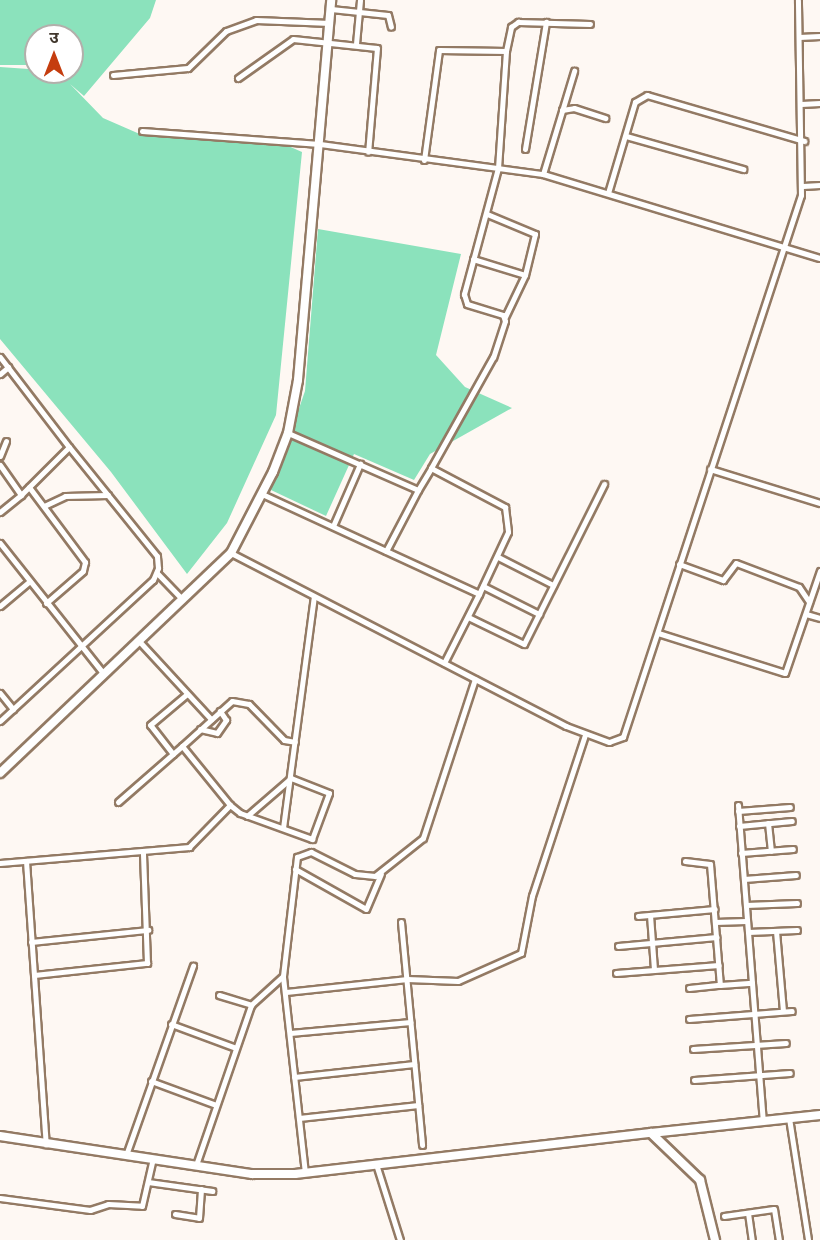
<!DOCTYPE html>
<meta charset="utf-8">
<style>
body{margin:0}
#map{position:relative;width:820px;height:1240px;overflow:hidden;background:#fef8f3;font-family:"Alegreya Sans","Noto Sans Devanagari",sans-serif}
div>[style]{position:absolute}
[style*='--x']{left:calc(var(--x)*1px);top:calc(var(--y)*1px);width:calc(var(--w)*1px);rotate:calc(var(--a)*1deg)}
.green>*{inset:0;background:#8be2bc}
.roads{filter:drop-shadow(2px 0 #937a64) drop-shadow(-2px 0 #937a64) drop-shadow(0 2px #937a64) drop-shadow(0 -2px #937a64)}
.street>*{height:5px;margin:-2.5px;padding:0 2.5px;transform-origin:2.5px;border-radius:2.5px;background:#fff}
.secondary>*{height:8px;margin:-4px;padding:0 4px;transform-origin:4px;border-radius:4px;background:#fff}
.primary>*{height:8px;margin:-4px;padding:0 4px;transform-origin:4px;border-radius:4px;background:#fff}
span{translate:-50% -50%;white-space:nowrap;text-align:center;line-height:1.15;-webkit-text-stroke:6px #fff;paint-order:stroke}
.north{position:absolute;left:24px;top:24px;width:60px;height:60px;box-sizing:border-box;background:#fff;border:2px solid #b3afab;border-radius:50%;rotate:0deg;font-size:16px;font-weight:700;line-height:24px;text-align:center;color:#41372d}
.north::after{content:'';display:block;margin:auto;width:21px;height:27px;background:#c53d0f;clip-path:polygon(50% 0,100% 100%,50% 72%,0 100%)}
</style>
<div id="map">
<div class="green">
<div style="clip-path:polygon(0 0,156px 0,150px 18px,84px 96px,70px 84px,103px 118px,142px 135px,286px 145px,302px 152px,276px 415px,227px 523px,187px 574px,111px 472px,0 339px,0 67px,72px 72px,72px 36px,36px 36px,36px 65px,0 65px)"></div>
<div style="clip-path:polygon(318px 229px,461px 254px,436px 355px,465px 387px,512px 408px,430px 454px,414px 480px,354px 454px,326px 516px,271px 490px,305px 391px)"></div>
</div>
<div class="roads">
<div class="street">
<div style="--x:331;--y:9;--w:57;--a:6"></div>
<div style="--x:388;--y:15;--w:12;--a:76"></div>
<div style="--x:799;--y:37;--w:21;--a:-3"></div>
<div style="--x:356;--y:44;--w:44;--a:-84.8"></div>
<div style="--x:506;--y:51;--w:25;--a:-78"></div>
<div style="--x:511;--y:27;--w:9;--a:-36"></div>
<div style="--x:518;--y:22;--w:72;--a:1.6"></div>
<div style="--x:113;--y:75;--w:75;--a:-5.3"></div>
<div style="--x:188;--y:68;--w:53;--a:-44.2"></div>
<div style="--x:226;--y:31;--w:32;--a:-20"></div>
<div style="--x:256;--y:20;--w:74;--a:2.3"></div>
<div style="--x:238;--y:78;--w:67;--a:-35.3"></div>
<div style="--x:293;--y:39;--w:84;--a:6.1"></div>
<div style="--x:377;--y:48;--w:104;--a:94.9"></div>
<div style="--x:801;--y:104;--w:19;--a:-3"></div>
<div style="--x:562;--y:110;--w:12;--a:-9"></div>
<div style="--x:574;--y:108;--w:33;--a:18"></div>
<div style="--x:142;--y:131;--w:178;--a:4.2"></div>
<div style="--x:320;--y:144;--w:225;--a:7.7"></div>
<div style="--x:543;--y:174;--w:289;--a:16.9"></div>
<div style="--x:626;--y:136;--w:122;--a:15.8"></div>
<div style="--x:525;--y:149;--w:129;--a:-80.6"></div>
<div style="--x:424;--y:160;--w:111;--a:-82.2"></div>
<div style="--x:439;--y:50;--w:67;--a:0.9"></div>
<div style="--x:506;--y:51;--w:117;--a:93.9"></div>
<div style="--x:498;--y:168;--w:131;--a:105.1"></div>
<div style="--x:464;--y:294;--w:10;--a:73"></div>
<div style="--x:467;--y:304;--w:38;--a:17"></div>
<div style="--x:503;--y:315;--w:6;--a:72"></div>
<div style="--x:505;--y:321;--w:38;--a:108"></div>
<div style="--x:493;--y:357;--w:127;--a:119.2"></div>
<div style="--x:543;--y:174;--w:108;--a:-73.2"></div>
<div style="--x:803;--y:186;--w:17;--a:-3"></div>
<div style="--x:608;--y:193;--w:95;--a:-73.5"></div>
<div style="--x:635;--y:102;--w:14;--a:-30"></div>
<div style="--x:647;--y:95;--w:164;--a:16.3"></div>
<div style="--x:487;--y:214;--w:52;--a:22.6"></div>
<div style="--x:535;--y:234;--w:42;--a:103.7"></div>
<div style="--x:525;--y:275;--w:47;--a:115.5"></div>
<div style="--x:473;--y:259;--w:54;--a:17.1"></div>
<div style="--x:0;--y:357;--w:113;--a:52.5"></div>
<div style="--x:0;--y:374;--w:11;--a:-41"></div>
<div style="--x:288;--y:433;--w:142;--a:23.7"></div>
<div style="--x:418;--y:490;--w:26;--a:-59"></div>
<div style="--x:431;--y:468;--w:84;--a:27.8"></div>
<div style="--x:505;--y:507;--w:25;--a:83"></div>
<div style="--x:508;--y:532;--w:68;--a:115.1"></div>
<div style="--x:0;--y:456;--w:16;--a:-68"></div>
<div style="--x:0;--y:465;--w:37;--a:55"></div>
<div style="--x:21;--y:495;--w:27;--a:141"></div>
<div style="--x:710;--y:469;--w:115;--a:17.2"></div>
<div style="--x:29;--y:487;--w:94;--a:53.3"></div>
<div style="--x:85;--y:562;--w:9;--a:103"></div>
<div style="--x:83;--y:571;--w:49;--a:139.1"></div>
<div style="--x:262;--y:494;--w:239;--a:24.7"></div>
<div style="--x:479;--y:594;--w:77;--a:116.9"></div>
<div style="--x:44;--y:506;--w:23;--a:-25"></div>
<div style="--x:65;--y:496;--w:43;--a:-1.3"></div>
<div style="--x:333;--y:526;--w:68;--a:-66.5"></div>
<div style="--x:0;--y:543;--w:166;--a:51.6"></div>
<div style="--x:386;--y:551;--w:69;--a:-62.3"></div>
<div style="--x:231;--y:553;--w:377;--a:27.3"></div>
<div style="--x:566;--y:726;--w:46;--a:20.4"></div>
<div style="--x:609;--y:742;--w:15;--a:-20"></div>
<div style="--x:623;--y:737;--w:570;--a:-71.82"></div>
<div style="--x:801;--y:195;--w:195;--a:-90.9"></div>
<div style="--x:498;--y:557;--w:62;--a:27"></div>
<div style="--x:679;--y:564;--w:47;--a:20"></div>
<div style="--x:723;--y:580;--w:21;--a:-53"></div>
<div style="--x:736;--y:563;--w:67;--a:20.9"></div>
<div style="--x:799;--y:587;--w:18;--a:56"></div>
<div style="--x:157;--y:573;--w:36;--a:46"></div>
<div style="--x:483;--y:586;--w:63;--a:26.6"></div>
<div style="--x:0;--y:606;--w:38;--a:-40"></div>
<div style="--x:806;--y:614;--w:15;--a:16"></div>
<div style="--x:468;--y:617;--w:62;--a:25.7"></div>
<div style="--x:524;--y:644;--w:179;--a:-63.4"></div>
<div style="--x:658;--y:633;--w:133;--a:17.5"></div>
<div style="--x:785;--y:673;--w:108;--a:-71.1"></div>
<div style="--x:138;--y:640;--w:108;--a:47.3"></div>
<div style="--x:0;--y:693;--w:21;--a:51"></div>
<div style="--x:0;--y:721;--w:208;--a:-42.7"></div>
<div style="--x:153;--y:580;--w:13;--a:-67"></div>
<div style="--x:158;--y:568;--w:12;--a:-95"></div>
<div style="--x:157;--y:556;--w:140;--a:-128.9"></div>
<div style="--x:69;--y:447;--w:68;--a:135"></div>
<div style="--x:200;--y:729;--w:17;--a:13"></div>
<div style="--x:217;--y:733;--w:16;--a:-55"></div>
<div style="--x:226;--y:720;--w:11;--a:-124"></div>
<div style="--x:173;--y:754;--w:37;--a:-128"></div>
<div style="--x:150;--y:725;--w:48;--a:-40"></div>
<div style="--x:118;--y:802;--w:85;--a:-41.2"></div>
<div style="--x:230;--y:805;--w:13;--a:39"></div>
<div style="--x:240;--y:813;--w:77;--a:19.9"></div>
<div style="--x:312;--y:839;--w:49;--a:-69.7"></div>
<div style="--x:329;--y:793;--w:41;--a:-158.5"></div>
<div style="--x:291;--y:778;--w:58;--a:139.2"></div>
<div style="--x:738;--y:805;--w:316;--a:85.5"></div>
<div style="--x:738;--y:811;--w:52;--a:-4.4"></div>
<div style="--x:768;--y:823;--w:28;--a:84"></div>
<div style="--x:739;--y:826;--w:53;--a:-5.4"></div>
<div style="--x:283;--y:828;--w:233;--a:-82.4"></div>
<div style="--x:741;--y:853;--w:52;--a:-4.4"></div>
<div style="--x:26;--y:861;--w:284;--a:86"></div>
<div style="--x:685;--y:861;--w:25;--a:7"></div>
<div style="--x:710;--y:864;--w:121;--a:85.3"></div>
<div style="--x:720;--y:985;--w:32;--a:-4"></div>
<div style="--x:0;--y:863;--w:190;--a:-4.8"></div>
<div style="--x:189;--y:847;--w:59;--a:-45.7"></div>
<div style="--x:230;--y:805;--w:76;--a:-129.1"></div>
<div style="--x:182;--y:746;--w:67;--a:-42"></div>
<div style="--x:232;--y:701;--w:17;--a:10"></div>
<div style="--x:249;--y:704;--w:50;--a:45.8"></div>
<div style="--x:284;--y:740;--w:11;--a:10"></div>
<div style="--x:295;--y:869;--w:81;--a:29.4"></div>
<div style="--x:366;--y:909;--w:38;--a:-67"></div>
<div style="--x:744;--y:879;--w:52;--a:-4.4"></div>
<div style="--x:746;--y:905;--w:51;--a:-2.2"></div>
<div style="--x:650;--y:915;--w:54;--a:85.8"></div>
<div style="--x:638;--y:916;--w:77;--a:-5.2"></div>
<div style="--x:401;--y:922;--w:224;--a:84.6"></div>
<div style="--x:715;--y:922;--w:31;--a:-2"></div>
<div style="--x:776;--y:931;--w:80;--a:85"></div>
<div style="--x:748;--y:932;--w:49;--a:-2.3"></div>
<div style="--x:31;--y:942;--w:118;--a:-5.9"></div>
<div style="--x:618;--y:946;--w:99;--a:-5.2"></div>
<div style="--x:616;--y:973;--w:103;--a:-4.4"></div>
<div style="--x:34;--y:975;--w:114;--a:-6.1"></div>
<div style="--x:147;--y:963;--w:111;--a:-92.1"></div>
<div style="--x:689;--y:988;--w:31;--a:-6"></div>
<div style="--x:286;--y:992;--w:122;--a:-6.1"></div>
<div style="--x:407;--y:979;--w:51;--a:2.2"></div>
<div style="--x:458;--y:981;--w:69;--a:-24"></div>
<div style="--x:521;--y:953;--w:58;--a:-79.1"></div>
<div style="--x:532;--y:896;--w:169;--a:-71.8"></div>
<div style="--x:219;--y:995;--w:34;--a:17"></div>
<div style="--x:689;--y:1019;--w:103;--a:-4.4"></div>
<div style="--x:171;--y:1024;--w:69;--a:20.3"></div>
<div style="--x:290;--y:1033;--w:121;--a:-5.2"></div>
<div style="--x:693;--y:1049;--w:93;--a:-3.7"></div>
<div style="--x:294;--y:1077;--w:121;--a:-6.2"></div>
<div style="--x:694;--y:1080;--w:96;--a:-4.2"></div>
<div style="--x:151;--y:1081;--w:69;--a:20.3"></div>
<div style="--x:299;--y:1118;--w:120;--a:-6.2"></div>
<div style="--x:789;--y:1118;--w:123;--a:81.1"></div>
<div style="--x:126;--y:1155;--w:201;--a:-70.5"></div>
<div style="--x:376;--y:1164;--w:80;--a:72.5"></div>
<div style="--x:196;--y:1165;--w:169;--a:-71"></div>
<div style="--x:251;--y:1005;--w:43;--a:-42.2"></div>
<div style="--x:305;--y:1173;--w:198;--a:-96.4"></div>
<div style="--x:283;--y:976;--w:120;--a:-83.3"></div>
<div style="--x:297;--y:857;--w:15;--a:-20"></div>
<div style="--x:311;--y:852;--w:49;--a:26.6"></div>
<div style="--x:355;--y:874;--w:20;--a:6"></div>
<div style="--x:375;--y:876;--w:61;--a:-38.4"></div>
<div style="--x:423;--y:838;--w:167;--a:-71.9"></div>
<div style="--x:148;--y:1182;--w:65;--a:8"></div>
<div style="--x:0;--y:1198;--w:91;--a:7.6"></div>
<div style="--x:90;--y:1210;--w:19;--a:-18"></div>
<div style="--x:108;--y:1204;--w:34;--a:3"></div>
<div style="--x:142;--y:1206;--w:49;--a:-77.1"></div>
<div style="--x:748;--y:1213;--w:27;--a:82"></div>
<div style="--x:175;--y:1214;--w:24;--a:9"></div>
<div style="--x:199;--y:1218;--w:29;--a:-86"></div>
<div style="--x:724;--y:1216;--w:50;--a:-8"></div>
<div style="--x:774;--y:1209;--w:31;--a:81"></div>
</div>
<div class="secondary">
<div style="--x:0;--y:773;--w:319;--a:-43.6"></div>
<div style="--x:231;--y:553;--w:91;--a:-62.6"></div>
<div style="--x:273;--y:472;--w:42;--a:-69"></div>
<div style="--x:288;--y:433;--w:54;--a:-79.3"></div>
<div style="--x:298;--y:380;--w:381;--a:-85"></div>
<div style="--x:651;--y:1133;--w:170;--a:-6.1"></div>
</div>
<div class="primary">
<div style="--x:0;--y:1136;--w:255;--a:8.6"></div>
<div style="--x:252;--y:1174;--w:43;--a:0"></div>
<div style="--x:295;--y:1174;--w:358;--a:-6.6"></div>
<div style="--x:651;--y:1133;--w:68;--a:43.8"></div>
<div style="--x:700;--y:1180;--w:62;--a:76"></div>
</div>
</div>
<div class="north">उ</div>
</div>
